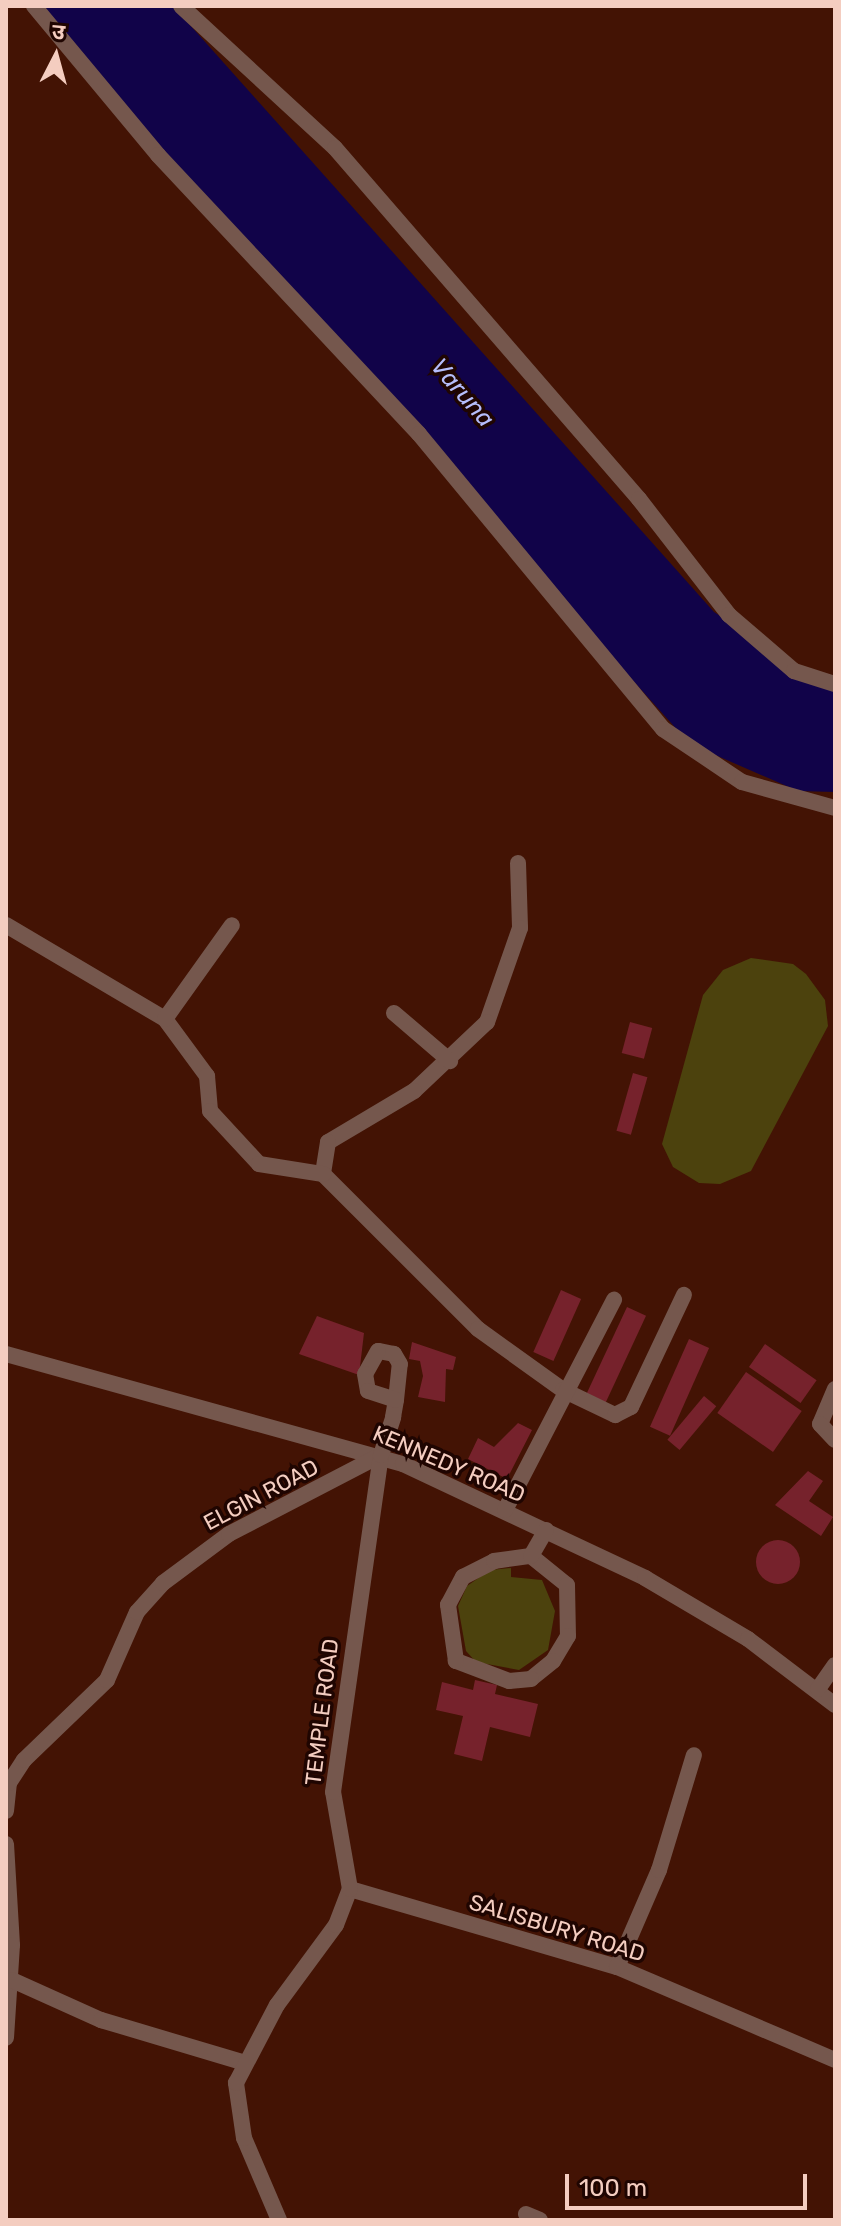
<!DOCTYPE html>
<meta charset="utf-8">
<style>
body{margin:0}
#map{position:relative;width:841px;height:2226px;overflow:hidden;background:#431304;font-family:Rubik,"Noto Sans Devanagari",sans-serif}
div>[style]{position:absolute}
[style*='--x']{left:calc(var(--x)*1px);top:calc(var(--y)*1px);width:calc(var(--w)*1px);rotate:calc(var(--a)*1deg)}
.green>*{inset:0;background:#4c420d}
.water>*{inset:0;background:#110349}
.building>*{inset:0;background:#76222c;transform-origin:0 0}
.round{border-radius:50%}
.minor>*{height:16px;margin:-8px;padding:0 8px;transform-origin:8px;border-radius:8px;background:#75574d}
span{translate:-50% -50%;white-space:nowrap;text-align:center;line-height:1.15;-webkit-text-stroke:7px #1f0501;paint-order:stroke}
.street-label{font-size:22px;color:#f4cdc0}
.water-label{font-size:24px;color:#b5bdfb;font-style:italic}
.frame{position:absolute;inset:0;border:8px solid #f4cdc0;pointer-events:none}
.north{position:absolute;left:16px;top:16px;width:80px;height:80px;-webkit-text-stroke:6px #1f0501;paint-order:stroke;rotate:6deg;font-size:22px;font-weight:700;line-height:32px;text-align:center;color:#f4cdc0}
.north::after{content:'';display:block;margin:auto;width:28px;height:36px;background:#f4cdc0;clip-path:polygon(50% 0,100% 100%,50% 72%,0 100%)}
.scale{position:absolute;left:565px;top:2174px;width:242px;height:36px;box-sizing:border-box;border:4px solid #f4cdc0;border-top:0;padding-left:10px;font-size:24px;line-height:28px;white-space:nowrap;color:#f4cdc0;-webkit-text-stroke:6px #1f0501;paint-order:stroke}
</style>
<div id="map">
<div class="green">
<div style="clip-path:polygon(751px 958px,793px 964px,806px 974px,825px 1000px,828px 1026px,751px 1171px,720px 1184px,699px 1183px,673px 1167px,662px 1144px,703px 995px,723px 970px)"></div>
<div style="clip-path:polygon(511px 1568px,511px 1577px,542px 1580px,555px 1611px,548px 1650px,519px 1670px,476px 1662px,466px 1651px,458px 1606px,467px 1586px,490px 1570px)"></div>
</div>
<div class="water">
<div style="clip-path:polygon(43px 6px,173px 6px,714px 612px,835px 690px,835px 792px,798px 791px,690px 744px,238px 242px)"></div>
</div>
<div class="building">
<div style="left:630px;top:1022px;width:23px;height:32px;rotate:15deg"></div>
<div style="left:633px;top:1073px;width:15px;height:60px;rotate:16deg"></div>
<div style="left:561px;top:1290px;width:22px;height:68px;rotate:24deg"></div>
<div style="left:627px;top:1307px;width:21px;height:96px;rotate:25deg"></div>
<div style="clip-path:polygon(317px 1316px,364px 1333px,359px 1375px,299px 1354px)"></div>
<div style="left:689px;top:1339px;width:22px;height:96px;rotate:24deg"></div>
<div style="clip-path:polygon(412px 1342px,456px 1357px,453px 1370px,446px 1369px,445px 1402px,418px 1397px,423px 1376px,420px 1361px,409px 1359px)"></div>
<div style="left:765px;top:1344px;width:63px;height:28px;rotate:35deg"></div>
<div style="left:746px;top:1372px;width:68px;height:50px;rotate:35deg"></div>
<div style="left:704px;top:1396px;width:16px;height:57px;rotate:40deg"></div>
<div style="clip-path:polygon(518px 1423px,532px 1430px,507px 1479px,468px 1459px,478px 1438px,494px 1447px)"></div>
<div style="clip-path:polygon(808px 1471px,823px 1481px,809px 1501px,833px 1517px,821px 1536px,775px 1505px)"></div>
<div class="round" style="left:756px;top:1540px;width:44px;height:44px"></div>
<div style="clip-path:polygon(475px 1680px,497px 1685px,495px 1694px,538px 1704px,530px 1737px,490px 1727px,482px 1761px,454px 1754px,463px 1716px,436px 1710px,442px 1682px,473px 1690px)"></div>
</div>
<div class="minor">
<div style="--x:34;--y:6;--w:194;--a:50.2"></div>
<div style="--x:158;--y:155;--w:382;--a:46.9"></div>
<div style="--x:419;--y:434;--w:383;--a:50.4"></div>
<div style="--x:663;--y:729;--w:95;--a:33.9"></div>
<div style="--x:742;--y:782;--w:97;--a:15.6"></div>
<div style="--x:181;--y:6;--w:209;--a:42.7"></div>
<div style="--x:335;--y:148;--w:464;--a:49.1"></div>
<div style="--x:639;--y:499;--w:147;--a:52.2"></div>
<div style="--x:729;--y:615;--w:86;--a:40.7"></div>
<div style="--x:794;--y:671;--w:43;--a:17.6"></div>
<div style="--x:518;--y:863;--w:65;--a:88.2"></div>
<div style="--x:520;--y:928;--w:100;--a:109.3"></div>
<div style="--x:487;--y:1022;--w:100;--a:136.6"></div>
<div style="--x:414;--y:1091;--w:100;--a:149.3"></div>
<div style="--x:328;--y:1142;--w:32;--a:99"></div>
<div style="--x:323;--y:1174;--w:219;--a:45"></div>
<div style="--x:478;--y:1329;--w:105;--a:35.7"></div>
<div style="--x:563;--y:1390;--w:58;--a:25.7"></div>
<div style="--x:615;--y:1415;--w:18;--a:-27"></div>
<div style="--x:631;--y:1407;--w:124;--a:-64.7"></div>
<div style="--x:6;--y:925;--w:185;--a:30.6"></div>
<div style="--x:165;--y:1019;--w:71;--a:53.6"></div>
<div style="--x:207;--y:1076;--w:35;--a:85"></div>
<div style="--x:210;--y:1111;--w:72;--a:47.2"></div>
<div style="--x:259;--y:1164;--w:65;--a:8.9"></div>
<div style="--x:394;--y:1013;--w:74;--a:40.6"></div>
<div style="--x:165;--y:1019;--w:115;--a:-54.5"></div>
<div style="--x:6;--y:1354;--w:412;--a:15.5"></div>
<div style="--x:403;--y:1464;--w:268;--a:25.2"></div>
<div style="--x:645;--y:1578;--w:120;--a:30.6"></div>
<div style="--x:748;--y:1639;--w:109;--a:37.2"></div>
<div style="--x:835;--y:1389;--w:38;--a:113"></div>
<div style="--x:820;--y:1424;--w:22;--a:47"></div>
<div style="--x:505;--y:1510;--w:237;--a:-62.6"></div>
<div style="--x:531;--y:1556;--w:46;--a:38.9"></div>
<div style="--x:567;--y:1585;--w:51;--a:88.9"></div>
<div style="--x:568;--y:1636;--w:29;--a:121"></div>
<div style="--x:553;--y:1661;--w:28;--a:141"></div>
<div style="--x:531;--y:1679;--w:22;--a:175"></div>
<div style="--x:509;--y:1681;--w:57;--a:-159.3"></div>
<div style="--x:456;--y:1661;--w:57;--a:-98.1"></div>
<div style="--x:448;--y:1605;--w:32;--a:-62"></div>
<div style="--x:463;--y:1577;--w:35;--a:-27"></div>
<div style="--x:494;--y:1561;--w:37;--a:-8"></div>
<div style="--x:531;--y:1556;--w:30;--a:-60"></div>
<div style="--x:818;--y:1689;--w:29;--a:-55"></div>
<div style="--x:6;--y:1811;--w:28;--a:-84"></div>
<div style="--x:9;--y:1783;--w:27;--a:-57"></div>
<div style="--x:24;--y:1760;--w:115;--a:-43.9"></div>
<div style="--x:107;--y:1680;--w:74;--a:-66.2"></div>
<div style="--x:137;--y:1612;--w:39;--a:-48"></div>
<div style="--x:163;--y:1583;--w:82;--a:-36.6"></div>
<div style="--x:229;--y:1534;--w:171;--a:-27.5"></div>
<div style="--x:6;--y:1844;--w:101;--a:86.6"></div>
<div style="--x:12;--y:1945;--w:93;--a:93.7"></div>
<div style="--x:350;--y:1889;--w:278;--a:16.3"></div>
<div style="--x:617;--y:1967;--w:237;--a:23.1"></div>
<div style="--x:617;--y:1967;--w:106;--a:-66.6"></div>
<div style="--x:659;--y:1870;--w:120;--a:-73.1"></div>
<div style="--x:12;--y:1980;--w:98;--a:24.2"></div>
<div style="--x:101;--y:2020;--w:147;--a:16.6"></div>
<div style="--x:526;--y:2214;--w:15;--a:23"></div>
<div style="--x:279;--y:2220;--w:89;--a:-113.1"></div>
<div style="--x:244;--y:2138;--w:56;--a:-98.3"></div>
<div style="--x:236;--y:2083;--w:88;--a:-62.3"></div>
<div style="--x:277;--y:2005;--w:99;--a:-53.6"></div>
<div style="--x:336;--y:1925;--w:39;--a:-69"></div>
<div style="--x:350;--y:1889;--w:98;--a:-99.9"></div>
<div style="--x:333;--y:1792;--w:340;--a:-81.9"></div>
<div style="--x:381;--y:1455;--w:40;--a:-72"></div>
<div style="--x:393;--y:1417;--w:17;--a:-80"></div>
<div style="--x:396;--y:1400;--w:36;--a:-84"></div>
<div style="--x:400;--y:1364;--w:12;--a:-121"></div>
<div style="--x:394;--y:1354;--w:16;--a:-169"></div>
<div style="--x:378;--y:1351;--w:26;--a:119"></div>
<div style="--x:365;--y:1374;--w:17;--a:80"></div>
<div style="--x:368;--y:1391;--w:29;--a:18"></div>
</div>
<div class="street-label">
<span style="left:449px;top:1464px;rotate:23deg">KENNEDY ROAD</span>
<span style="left:261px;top:1495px;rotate:-28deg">ELGIN ROAD</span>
<span style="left:322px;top:1712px;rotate:-83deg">TEMPLE ROAD</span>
<span style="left:557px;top:1928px;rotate:17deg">SALISBURY ROAD</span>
</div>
<div class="water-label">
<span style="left:462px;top:393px;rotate:49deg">Varuna</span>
</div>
<div class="frame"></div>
<div class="north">उ</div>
<div class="scale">100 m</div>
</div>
